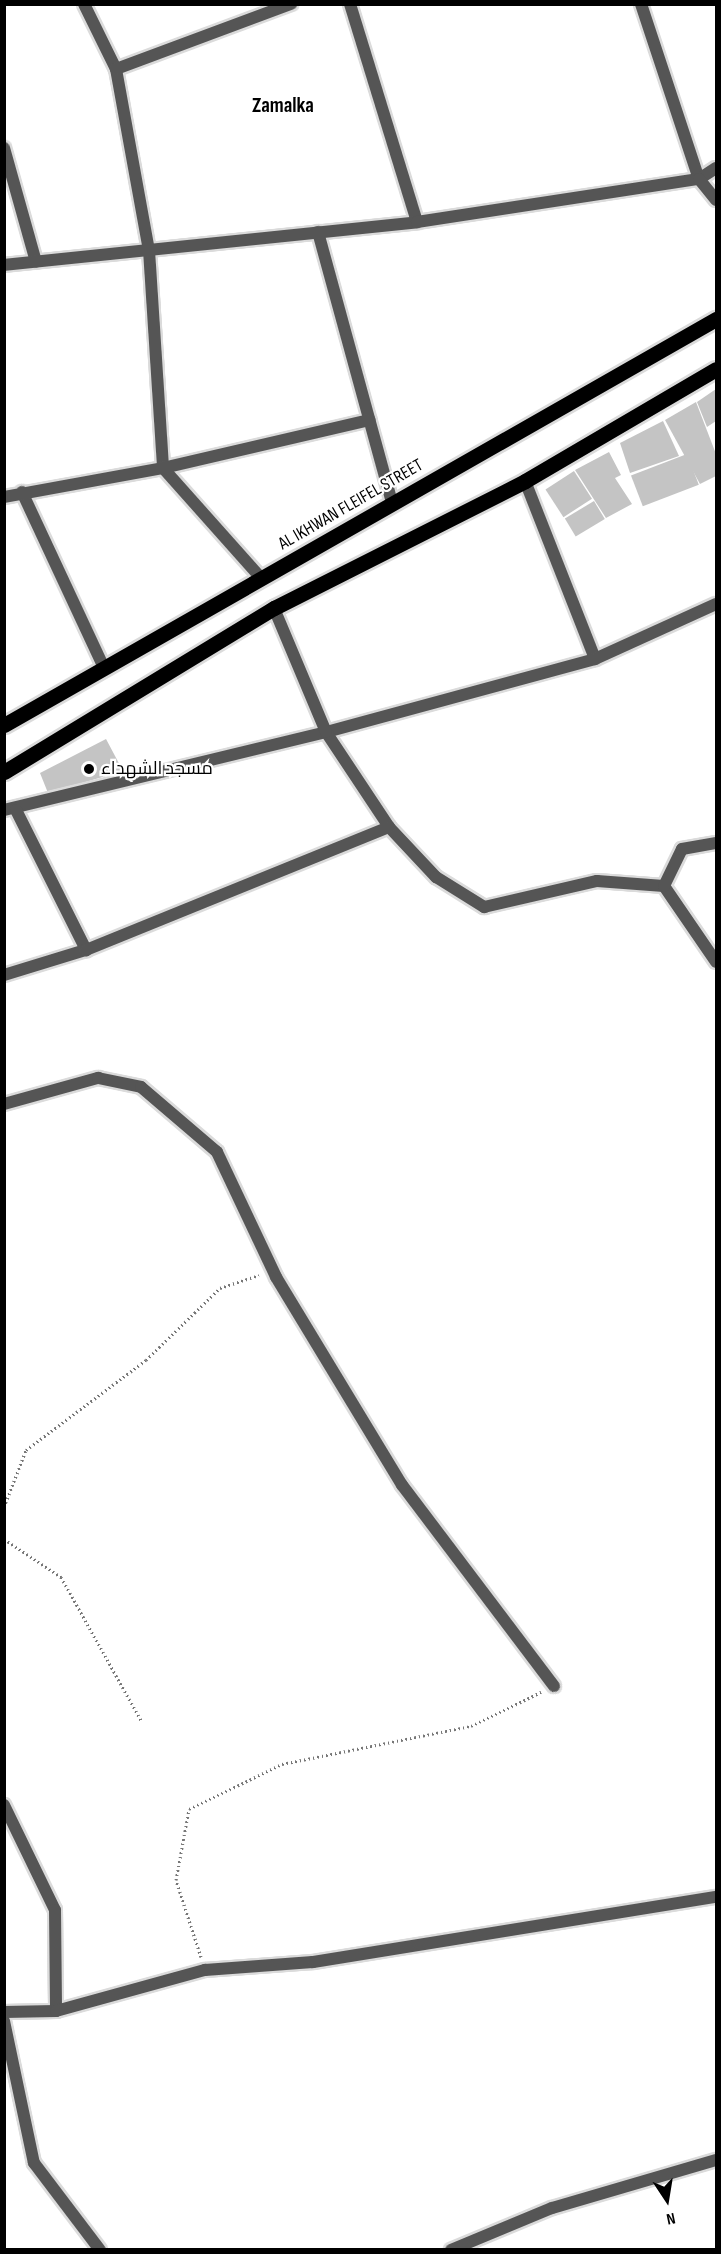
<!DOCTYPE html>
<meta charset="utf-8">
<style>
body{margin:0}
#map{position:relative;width:721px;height:2254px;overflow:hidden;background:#fff;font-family:"Sofia Sans Condensed",Cairo,sans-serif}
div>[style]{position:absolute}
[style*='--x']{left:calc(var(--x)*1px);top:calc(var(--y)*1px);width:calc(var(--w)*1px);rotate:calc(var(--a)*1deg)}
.building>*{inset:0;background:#c4c4c4;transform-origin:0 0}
.path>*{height:3px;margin-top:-1.5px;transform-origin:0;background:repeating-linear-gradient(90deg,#777 0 1.5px,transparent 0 4.5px)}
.roads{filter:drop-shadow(2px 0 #dbdbdb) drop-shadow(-2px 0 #dbdbdb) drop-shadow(0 2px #dbdbdb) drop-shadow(0 -2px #dbdbdb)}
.minor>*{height:12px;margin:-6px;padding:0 6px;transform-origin:6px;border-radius:6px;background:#555}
.tertiary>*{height:12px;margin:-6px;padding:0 6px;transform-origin:6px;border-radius:6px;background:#555}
.primary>*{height:15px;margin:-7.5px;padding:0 7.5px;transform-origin:7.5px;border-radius:7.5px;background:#000}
.dots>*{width:16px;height:16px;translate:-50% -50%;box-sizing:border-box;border:3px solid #fff;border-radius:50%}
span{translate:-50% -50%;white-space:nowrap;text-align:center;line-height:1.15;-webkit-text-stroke:4.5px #fff;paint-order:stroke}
.street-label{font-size:18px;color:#000}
.poi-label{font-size:18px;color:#000}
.left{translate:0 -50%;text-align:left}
.quarter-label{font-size:21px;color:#000;font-weight:700}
.frame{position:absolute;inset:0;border:6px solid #000;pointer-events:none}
.north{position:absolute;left:637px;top:2170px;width:60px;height:60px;-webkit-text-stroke:4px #fff;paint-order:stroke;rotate:168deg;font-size:16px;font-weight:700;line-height:24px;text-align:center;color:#000}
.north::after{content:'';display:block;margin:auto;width:21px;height:27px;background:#000;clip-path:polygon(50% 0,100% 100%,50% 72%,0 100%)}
</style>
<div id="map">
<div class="building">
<div style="clip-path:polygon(716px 389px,716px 421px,707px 427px,697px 402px)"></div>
<div style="clip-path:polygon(696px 402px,716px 454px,716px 476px,700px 484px,665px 420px)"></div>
<div style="clip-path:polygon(663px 421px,679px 456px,630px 473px,620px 443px)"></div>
<div style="clip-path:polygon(609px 452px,621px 475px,615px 478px,632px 504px,606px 518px,575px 470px)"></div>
<div style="left:687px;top:454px;width:33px;height:60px;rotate:69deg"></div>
<div style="left:574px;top:471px;width:33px;height:34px;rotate:57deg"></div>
<div style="left:594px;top:501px;width:21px;height:34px;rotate:59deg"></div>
<div style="clip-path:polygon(106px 739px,123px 771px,48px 793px,40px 773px)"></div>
</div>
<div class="path">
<div style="--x:4;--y:1507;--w:61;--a:-68.9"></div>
<div style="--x:26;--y:1450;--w:150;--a:-36.9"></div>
<div style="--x:146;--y:1360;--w:103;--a:-44.2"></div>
<div style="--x:220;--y:1288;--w:41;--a:-18.4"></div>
<div style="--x:4;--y:1539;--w:69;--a:33.7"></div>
<div style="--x:61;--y:1577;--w:166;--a:60.8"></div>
<div style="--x:201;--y:1957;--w:81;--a:-108"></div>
<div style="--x:176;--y:1880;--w:72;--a:-79.6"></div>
<div style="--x:189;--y:1809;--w:103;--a:-25.8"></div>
<div style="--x:282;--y:1764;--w:193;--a:-11.4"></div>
<div style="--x:471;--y:1726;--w:78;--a:-25.9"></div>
</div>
<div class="roads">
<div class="minor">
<div style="--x:84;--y:4;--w:72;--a:63.8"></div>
<div style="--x:116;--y:69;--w:184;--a:79.7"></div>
<div style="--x:149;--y:250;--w:218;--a:86.3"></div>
<div style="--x:163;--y:468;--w:149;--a:48.3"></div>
<div style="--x:350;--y:4;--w:228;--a:72.9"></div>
<div style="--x:641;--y:4;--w:184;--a:71.7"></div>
<div style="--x:699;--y:179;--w:20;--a:-33"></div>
<div style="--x:116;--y:69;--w:187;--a:-20.4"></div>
<div style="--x:4;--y:148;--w:118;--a:74.3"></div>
<div style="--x:318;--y:232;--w:281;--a:74.7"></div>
<div style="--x:4;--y:265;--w:415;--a:-5.9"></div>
<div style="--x:417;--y:222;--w:285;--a:-8.7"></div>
<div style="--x:699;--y:179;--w:27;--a:51"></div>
<div style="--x:525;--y:481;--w:191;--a:68.5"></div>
<div style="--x:22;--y:492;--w:194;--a:65"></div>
<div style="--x:4;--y:497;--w:162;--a:-10.3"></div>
<div style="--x:163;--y:468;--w:212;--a:-13.1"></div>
<div style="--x:716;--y:604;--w:133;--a:155.6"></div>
<div style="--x:595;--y:659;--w:279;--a:164.8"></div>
<div style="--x:326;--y:732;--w:114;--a:56.4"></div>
<div style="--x:389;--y:827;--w:69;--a:46.8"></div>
<div style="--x:436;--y:877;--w:57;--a:32"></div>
<div style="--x:484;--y:907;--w:116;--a:-13"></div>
<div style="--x:597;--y:881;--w:67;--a:4.3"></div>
<div style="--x:664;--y:886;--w:92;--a:55.6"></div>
<div style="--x:4;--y:810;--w:331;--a:-13.6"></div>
<div style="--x:326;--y:732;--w:134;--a:-112.8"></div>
<div style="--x:16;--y:810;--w:157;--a:63.4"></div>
<div style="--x:664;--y:886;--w:41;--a:-64.1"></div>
<div style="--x:682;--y:849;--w:35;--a:-10"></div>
<div style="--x:4;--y:975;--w:86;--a:-17"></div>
<div style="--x:86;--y:950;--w:327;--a:-22.1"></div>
<div style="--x:4;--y:1104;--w:98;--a:-15.5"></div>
<div style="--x:98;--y:1078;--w:44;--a:11.8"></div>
<div style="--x:141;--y:1087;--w:100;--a:40.5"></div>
<div style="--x:217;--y:1152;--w:138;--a:64.7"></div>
<div style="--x:276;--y:1277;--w:243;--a:58.8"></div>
<div style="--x:402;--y:1485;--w:252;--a:52.9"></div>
<div style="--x:4;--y:1805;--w:117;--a:64.1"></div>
<div style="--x:55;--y:1910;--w:101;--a:89.4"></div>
<div style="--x:4;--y:2021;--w:145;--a:78.1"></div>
<div style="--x:34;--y:2163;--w:109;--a:52.8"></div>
<div style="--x:451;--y:2250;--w:109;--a:-22.6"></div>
<div style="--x:552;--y:2208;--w:171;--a:-16.3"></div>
</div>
<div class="tertiary">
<div style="--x:4;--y:2012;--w:52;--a:-1.1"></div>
<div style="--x:56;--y:2011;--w:155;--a:-15.4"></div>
<div style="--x:205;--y:1970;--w:108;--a:-4.2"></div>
<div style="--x:313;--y:1962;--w:408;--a:-9.2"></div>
</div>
<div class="primary">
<div style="--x:4;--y:725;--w:820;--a:-29.69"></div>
<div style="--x:4;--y:772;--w:316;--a:-31.3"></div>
<div style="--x:274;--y:608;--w:281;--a:-26.8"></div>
<div style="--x:525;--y:481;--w:221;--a:-30.4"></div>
</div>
</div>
<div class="dots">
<div style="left:89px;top:769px;background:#000"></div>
</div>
<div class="street-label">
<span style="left:351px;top:505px;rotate:-30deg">AL IKHWAN FLEIFEL STREET</span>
</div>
<div class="poi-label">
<span class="left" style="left:101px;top:769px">مسجد الشهداء</span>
</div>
<div class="quarter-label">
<span style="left:283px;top:106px">Zamalka</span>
</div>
<div class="frame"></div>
<div class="north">N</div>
</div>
